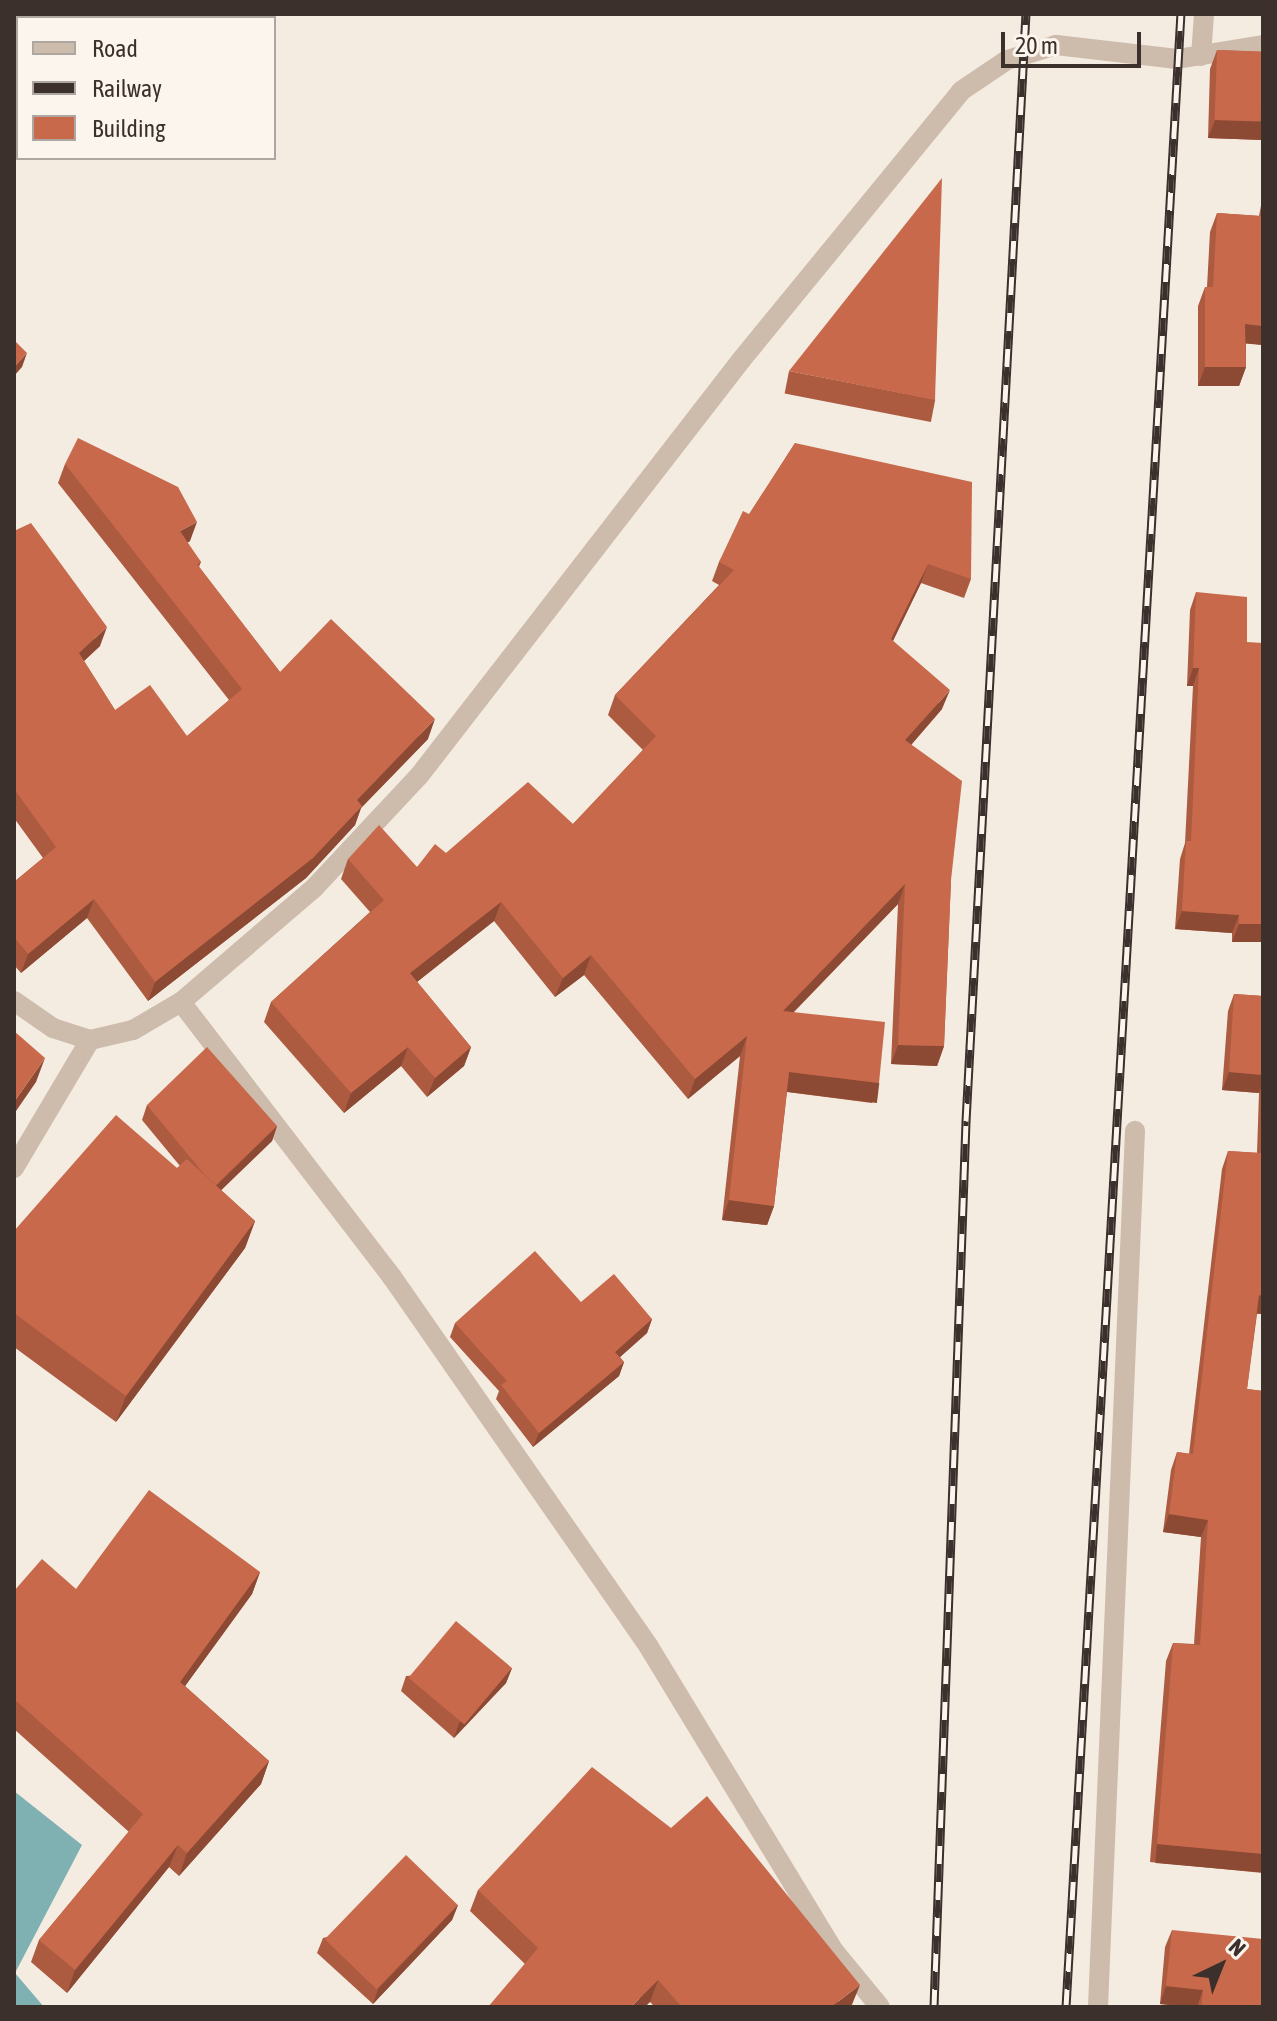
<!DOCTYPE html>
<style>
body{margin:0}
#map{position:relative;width:1277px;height:2021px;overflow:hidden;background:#f4ebe1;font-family:"Asap Condensed",sans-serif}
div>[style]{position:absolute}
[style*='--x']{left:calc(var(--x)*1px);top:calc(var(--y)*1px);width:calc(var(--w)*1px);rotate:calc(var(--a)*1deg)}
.water>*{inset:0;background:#7fb0b2}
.minor>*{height:20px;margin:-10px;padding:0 10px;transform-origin:10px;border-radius:10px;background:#cdbbac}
.rail>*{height:9px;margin-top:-4.5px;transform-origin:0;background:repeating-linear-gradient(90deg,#fbf5ee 0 18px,#3b302b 0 36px);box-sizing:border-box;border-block:2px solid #3b302b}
.wall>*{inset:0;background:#ac5a40;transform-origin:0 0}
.shaded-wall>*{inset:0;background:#8c4a34;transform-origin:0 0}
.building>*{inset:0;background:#c8694b;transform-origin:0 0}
span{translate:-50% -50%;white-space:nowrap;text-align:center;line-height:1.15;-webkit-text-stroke:8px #fbf5ee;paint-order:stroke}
.frame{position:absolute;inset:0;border:16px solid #3b302b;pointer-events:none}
.legend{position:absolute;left:16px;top:16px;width:260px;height:144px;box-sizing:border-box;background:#fbf5ee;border:2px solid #aea6a0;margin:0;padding:10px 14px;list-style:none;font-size:24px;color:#3b302b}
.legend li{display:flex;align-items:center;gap:16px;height:40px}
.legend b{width:40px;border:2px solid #aea6a0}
.north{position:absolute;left:1181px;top:1925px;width:80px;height:80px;-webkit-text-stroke:6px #fbf5ee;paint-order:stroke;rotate:43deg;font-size:22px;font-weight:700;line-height:32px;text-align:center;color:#3b302b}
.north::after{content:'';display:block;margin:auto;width:28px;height:36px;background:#3b302b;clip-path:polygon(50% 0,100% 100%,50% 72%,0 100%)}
.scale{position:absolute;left:1001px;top:32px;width:140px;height:36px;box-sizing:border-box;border:4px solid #3b302b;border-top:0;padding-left:10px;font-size:24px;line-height:28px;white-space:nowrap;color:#3b302b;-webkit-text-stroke:6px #fbf5ee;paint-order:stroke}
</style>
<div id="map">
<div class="water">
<div style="clip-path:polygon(14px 1791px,82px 1845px,15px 1973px,44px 2007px,14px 2007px)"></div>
</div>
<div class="minor">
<div style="--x:1201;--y:56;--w:42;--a:-85.9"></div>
<div style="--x:14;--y:1001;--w:47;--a:34.7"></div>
<div style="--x:53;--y:1028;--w:39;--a:18"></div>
<div style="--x:90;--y:1040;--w:44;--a:-13.1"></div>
<div style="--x:133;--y:1030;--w:56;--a:-30.3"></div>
<div style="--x:181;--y:1002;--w:177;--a:-40.6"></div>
<div style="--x:315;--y:887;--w:152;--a:-46.9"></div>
<div style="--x:419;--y:776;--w:527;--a:-52.24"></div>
<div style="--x:742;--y:359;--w:346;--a:-50.7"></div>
<div style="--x:961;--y:91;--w:55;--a:-34"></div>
<div style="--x:1007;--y:60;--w:51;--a:-17"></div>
<div style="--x:1056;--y:45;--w:122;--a:6.6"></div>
<div style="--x:1177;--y:59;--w:87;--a:-9.2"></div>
<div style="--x:181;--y:1002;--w:347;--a:52.5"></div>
<div style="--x:392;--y:1277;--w:450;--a:55.2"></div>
<div style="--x:649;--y:1647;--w:356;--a:58.7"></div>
<div style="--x:834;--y:1951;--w:72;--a:50.6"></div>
<div style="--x:14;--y:1168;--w:149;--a:-59.3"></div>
<div style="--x:1098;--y:2007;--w:877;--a:-87.58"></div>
</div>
<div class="rail">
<div style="--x:934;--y:2007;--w:887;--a:-87.93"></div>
<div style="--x:966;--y:1121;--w:1109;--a:-86.9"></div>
<div style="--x:1066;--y:2007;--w:1996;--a:-86.7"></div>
</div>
<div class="wall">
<div style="clip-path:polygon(1217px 50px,1263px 52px,1263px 140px,1208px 138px,1210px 69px)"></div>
<div style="clip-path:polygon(1263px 195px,1263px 345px,1246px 343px,1246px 367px,1239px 386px,1198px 386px,1198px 306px,1205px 287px,1207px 287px,1210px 232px,1217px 213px,1259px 216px)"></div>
<div style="left:789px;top:371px;width:149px;height:23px;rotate:11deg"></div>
<div style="clip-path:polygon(795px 443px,971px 579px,964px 598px,921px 583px,893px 641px,942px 709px,911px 745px,951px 880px,944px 1046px,937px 1066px,891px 1064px,898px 904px,794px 1012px,879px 1083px,872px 1103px,787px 1092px,774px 1206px,767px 1225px,722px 1220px,740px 1056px,688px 1099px,584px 975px,555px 997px,494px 921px,417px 982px,471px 1047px,464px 1066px,427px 1097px,401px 1066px,344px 1113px,264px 1022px,271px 1002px,370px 912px,341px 879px,348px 859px,417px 867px,446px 853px,573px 824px,643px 750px,608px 715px,615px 695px,719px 585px,712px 581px,719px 562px)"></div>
<div style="clip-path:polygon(65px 464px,190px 541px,187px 543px,201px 562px,199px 567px,280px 672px,428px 739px,361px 808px,355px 825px,306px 878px,148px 1001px,87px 918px,21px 973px,14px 965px,14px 882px,43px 858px,14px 818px,14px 531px,100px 646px,84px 661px,115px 710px,187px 736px,229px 700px,58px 483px)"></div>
<div style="clip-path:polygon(1196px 592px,1247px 642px,1263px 942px,1232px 942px,1232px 933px,1175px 929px,1180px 859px,1185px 843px,1193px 686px,1187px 686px,1190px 610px)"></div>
<div style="clip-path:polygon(1234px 994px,1263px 996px,1263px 1314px,1257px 1314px,1247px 1389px,1263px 1391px,1263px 1873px,1150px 1862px,1166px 1661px,1173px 1643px,1194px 1644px,1201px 1537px,1163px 1532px,1171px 1470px,1177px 1452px,1189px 1454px,1222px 1169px,1228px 1151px,1257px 1153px,1259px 1093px,1222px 1090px,1228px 1011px)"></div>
<div style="clip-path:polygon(147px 1105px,277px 1126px,272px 1141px,221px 1190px,255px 1221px,245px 1248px,116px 1422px,14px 1347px,14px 1231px,177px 1168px,180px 1166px,142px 1120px)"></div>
<div style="clip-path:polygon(581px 1302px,652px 1319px,647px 1333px,620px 1357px,624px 1362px,619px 1376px,533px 1447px,496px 1399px,499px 1391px,450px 1337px,455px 1323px)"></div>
<div style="clip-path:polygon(260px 1572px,252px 1594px,185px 1686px,269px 1761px,261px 1784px,179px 1876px,169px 1867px,67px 1993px,31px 1962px,39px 1940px,129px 1832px,14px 1729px,14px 1591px,76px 1589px)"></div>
<div style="clip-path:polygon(512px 1668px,506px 1683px,454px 1738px,401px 1691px,406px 1676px)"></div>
<div style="clip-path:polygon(478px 1890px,852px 2006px,655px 2007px,650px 2002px,525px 1964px,470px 1911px)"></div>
<div style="clip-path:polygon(458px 1905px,452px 1920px,373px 2004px,317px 1953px,323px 1938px)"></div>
<div style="clip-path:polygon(1172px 1930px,1263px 2007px,1186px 2007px,1160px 2004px,1165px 1947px)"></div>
</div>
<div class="shaded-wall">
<div style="clip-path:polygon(1215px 120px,1263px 121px,1263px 140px,1208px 138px)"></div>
<div style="clip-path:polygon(1245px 324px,1263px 326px,1263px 345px,1239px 343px)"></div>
<div style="clip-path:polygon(27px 353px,22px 367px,14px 376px,14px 367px)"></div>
<div style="clip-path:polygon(1205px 367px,1246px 367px,1239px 386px,1198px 386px)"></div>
<div style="clip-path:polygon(197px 522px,190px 541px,173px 551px,180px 531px)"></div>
<div style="clip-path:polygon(928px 564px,921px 583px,884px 659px,891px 639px)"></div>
<div style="clip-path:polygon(107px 627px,100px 646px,72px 672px,79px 653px)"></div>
<div style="clip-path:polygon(1193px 668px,1199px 668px,1193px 686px,1187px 686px)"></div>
<div style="clip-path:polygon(950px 690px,942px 709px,898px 760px,905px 740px)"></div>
<div style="clip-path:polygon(435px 719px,428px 739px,361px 808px,355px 825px,306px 878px,148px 1001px,155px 982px,357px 800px)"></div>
<div style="clip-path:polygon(905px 884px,898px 904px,776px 1030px,783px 1011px)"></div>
<div style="clip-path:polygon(94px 899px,87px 918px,21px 973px,28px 954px)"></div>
<div style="clip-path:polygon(501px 902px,494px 921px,403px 993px,410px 973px)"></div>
<div style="clip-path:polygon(1182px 911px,1239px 915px,1232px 933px,1175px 929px)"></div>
<div style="clip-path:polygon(1239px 924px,1263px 924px,1263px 942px,1232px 942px)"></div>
<div style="clip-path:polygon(591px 955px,584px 975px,555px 997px,563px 978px)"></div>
<div style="clip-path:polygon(747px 1036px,740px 1056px,688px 1099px,695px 1079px)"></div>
<div style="clip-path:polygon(898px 1045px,944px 1046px,937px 1066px,891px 1064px)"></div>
<div style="clip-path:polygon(408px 1047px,401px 1066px,344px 1113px,351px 1093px)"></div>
<div style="clip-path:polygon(471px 1047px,464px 1066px,427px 1097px,435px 1078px)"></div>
<div style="clip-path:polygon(45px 1058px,36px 1082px,14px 1114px,14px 1102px)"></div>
<div style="left:789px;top:1072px;width:91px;height:20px;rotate:7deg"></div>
<div style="clip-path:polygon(1229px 1072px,1263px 1075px,1263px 1082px,1259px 1093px,1222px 1090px)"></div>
<div style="clip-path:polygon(277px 1126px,272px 1141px,209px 1202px,215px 1187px)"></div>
<div style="clip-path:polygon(729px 1200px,774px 1206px,767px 1225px,722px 1220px)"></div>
<div style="clip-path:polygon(255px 1221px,245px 1248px,116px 1422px,126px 1396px)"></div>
<div style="clip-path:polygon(1259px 1295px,1263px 1296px,1263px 1314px,1252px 1313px)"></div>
<div style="clip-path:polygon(652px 1319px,647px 1333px,610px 1366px,615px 1352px)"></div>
<div style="clip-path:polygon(624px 1362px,619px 1376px,533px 1447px,539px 1433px)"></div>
<div style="clip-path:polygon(1169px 1514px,1208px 1520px,1201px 1537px,1163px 1532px)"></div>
<div style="clip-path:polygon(260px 1572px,252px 1594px,172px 1704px,180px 1682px)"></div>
<div style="clip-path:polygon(512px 1668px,506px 1683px,454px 1738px,459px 1723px)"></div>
<div style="clip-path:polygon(269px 1761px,261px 1784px,179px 1876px,187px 1853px)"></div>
<div style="left:1157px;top:1844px;width:106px;height:19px;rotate:5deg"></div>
<div style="clip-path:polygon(178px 1845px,169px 1867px,67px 1993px,75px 1970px)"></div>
<div style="clip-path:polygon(458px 1905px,452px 1920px,373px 2004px,378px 1989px)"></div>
<div style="clip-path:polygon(658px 1980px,650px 2002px,645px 2007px,631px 2007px)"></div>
<div style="clip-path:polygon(860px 1985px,851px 2007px,831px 2007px)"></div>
<div style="clip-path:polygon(1166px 1986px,1203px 1990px,1197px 2007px,1160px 2004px)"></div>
</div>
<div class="building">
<div style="left:1217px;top:50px;width:46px;height:70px;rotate:2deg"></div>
<div style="clip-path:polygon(942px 178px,935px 400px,789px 371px)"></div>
<div style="clip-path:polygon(1263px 210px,1263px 326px,1245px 324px,1246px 367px,1205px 367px,1205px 287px,1213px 287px,1217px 213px,1262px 216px)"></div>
<div style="clip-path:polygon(14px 340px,27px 353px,14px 367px)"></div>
<div style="clip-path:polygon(78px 438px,178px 487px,197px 522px,180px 531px,201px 562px,197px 564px,280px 672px,331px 619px,435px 719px,357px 800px,362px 806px,313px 858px,155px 982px,94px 899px,28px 954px,14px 937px,14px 882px,56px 847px,14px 789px,14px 531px,31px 523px,107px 627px,79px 653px,115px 710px,150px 685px,187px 736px,242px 689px,65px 464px)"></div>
<div style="clip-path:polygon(795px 443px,972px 482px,971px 579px,928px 564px,891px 639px,950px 690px,905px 740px,962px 781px,951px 880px,944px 1046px,898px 1045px,905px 884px,783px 1011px,885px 1022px,879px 1083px,789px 1072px,774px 1206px,729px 1200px,747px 1036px,695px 1079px,591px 955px,563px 978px,501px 902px,410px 973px,471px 1047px,435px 1078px,408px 1047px,351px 1093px,271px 1002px,384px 900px,348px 859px,379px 825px,417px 867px,435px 844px,446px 853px,528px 782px,573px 824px,656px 736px,615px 695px,734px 570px,719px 562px,743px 511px,749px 514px)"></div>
<div style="clip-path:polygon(1196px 592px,1247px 597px,1247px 642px,1263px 643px,1263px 924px,1239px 924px,1239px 915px,1182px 911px,1186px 841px,1191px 841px,1199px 668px,1193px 668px)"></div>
<div style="clip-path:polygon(1234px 994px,1263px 996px,1263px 1075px,1229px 1072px)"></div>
<div style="clip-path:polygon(14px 1031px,45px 1058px,14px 1102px)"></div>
<div style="clip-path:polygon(207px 1047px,277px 1126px,216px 1185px,204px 1174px,147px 1105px)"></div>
<div style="clip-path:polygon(116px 1115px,177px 1168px,187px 1159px,255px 1221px,126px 1396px,14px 1313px,14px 1231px)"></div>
<div style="clip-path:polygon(1263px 1149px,1263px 1296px,1259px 1295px,1247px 1389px,1263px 1391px,1263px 1854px,1157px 1844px,1173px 1643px,1200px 1645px,1208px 1520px,1169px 1514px,1177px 1452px,1193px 1454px,1228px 1151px,1263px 1153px)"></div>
<div style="clip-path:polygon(535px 1251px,581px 1302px,614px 1274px,652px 1319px,615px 1352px,624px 1362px,539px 1433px,501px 1385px,507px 1381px,455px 1323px)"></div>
<div style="clip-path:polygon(149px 1490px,260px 1572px,180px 1682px,269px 1761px,187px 1853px,178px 1845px,75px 1970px,39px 1940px,143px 1814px,14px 1699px,14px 1591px,42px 1559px,76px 1589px)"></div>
<div style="left:456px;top:1621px;width:73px;height:74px;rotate:40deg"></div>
<div style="clip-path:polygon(592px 1767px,671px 1828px,707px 1796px,860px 1985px,831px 2007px,682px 2007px,658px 1980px,631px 2007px,488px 2007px,538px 1948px,478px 1890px)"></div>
<div style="left:406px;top:1855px;width:72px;height:117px;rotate:44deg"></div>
<div style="clip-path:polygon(1172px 1930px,1263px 1939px,1263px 2007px,1201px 2007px,1203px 1990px,1166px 1986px)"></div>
</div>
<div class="frame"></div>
<ul class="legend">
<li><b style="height:10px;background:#cdbbac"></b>Road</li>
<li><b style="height:10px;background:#3b302b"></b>Railway</li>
<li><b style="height:22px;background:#c8694b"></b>Building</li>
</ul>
<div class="north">N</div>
<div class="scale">20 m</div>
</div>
